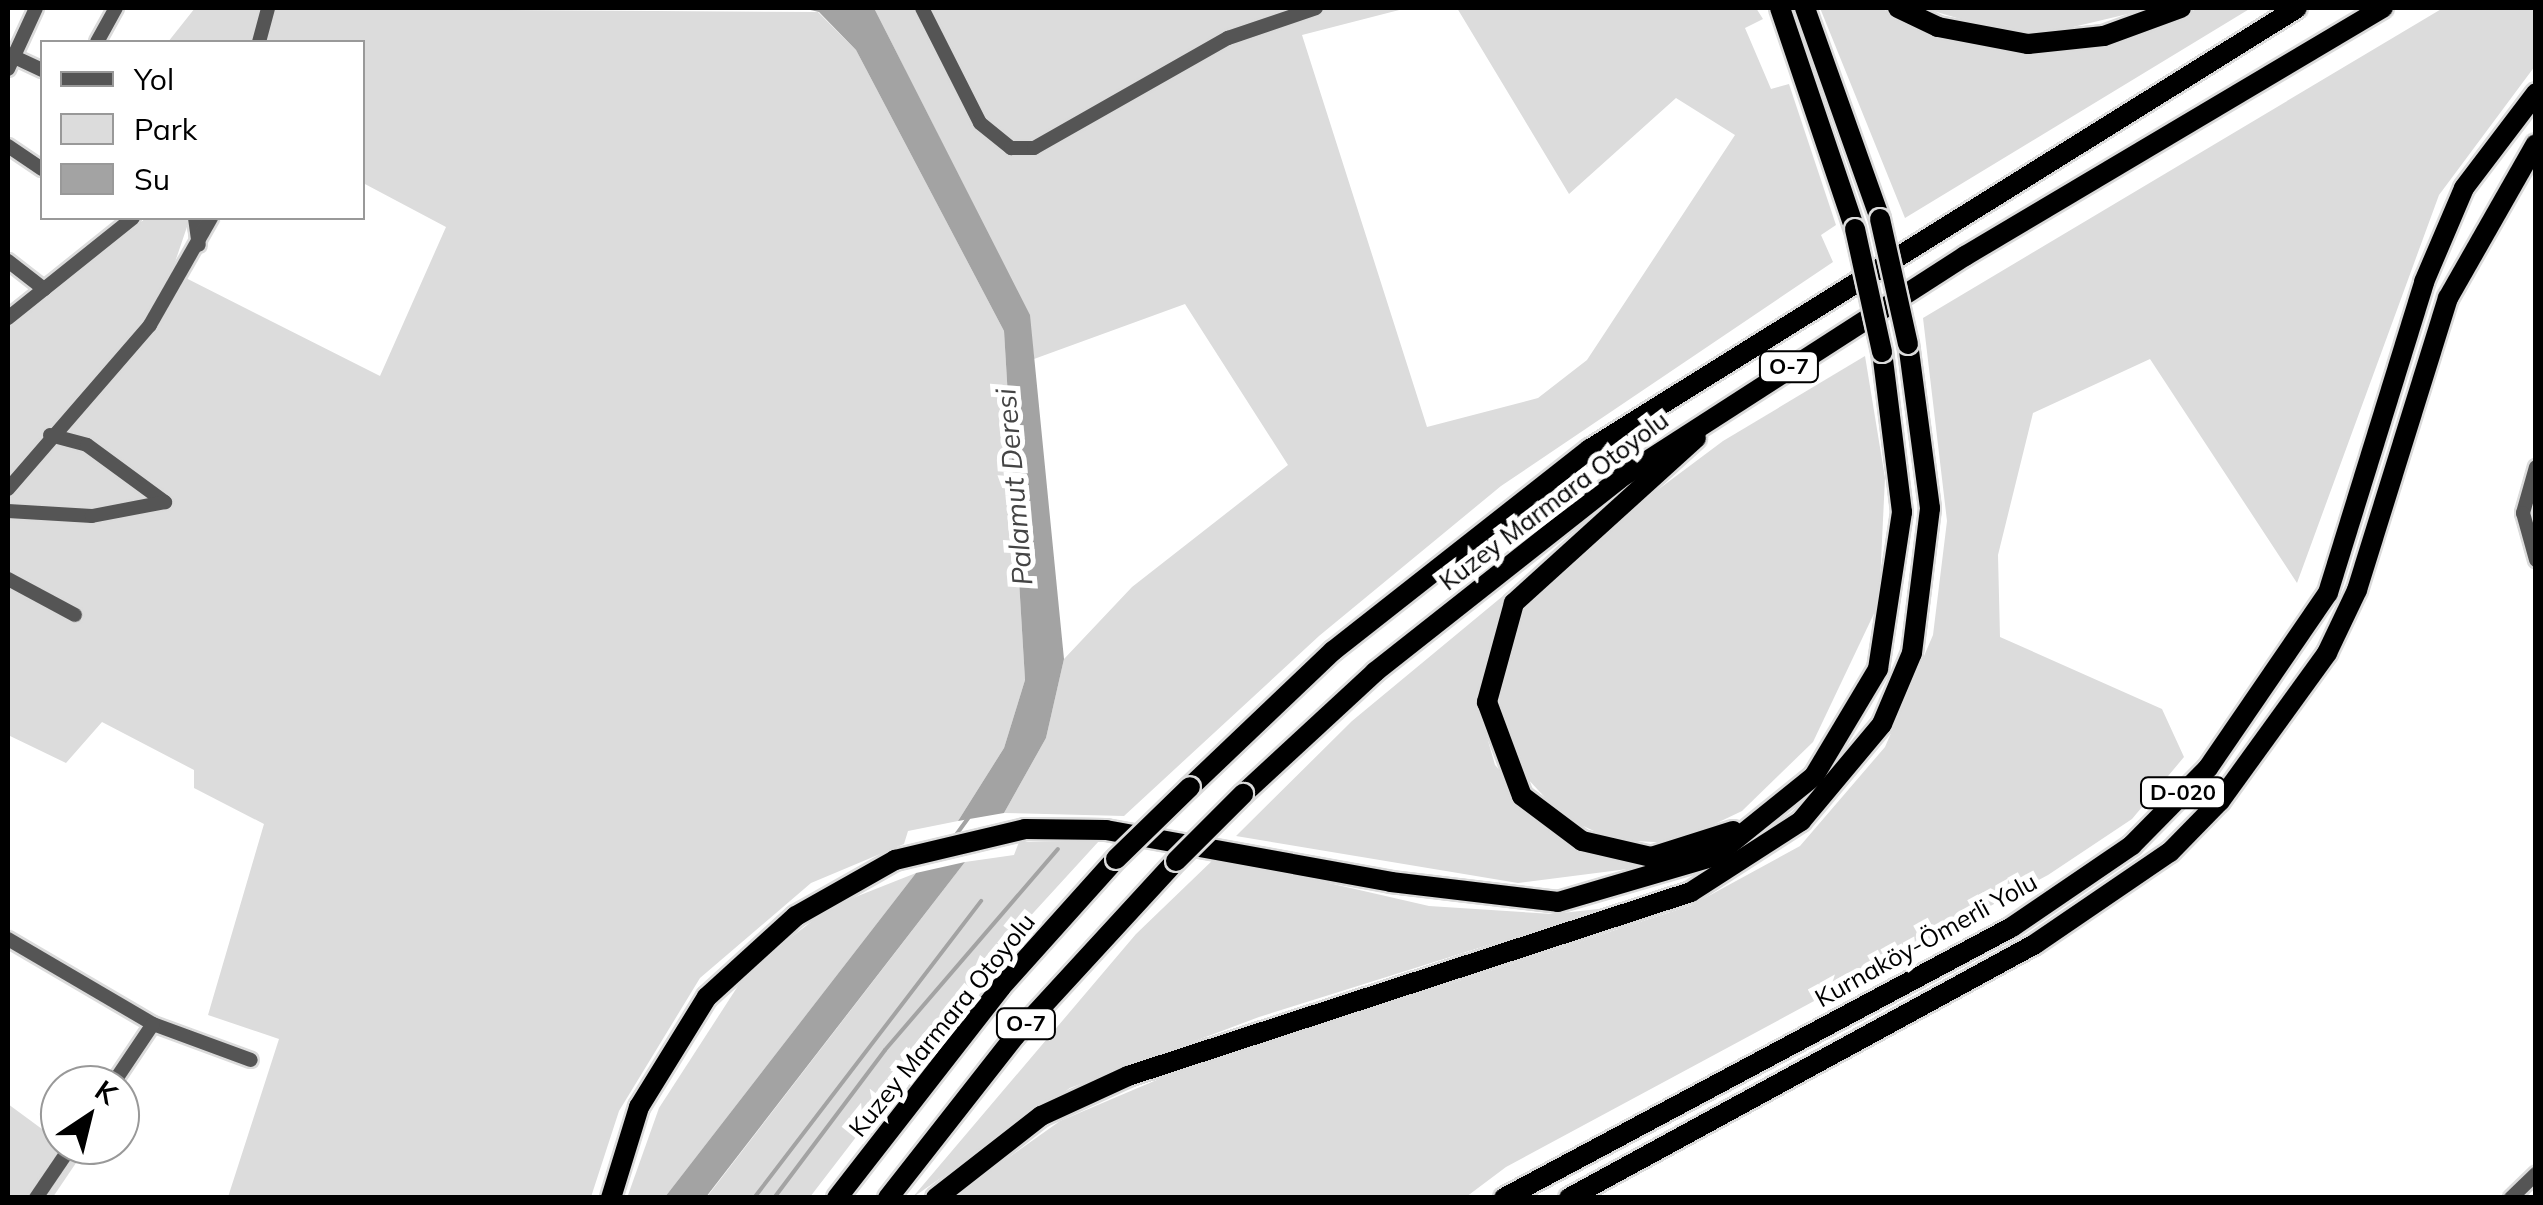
<!DOCTYPE html>
<meta charset="utf-8">
<style>
body{margin:0}
#map{position:relative;width:2543px;height:1205px;overflow:hidden;background:#fff;font-family:Mulish,sans-serif}
div>[style]{position:absolute}
[style*='--x']{left:calc(var(--x)*1px);top:calc(var(--y)*1px);width:calc(var(--w)*1px);rotate:calc(var(--a)*1deg)}
.green>*{inset:0;background:#dcdcdc}
.water>*{inset:0;background:#a3a3a3}
.stream>*{height:4px;margin:-2px;padding:0 2px;transform-origin:2px;border-radius:2px;background:#a3a3a3}
.roads{filter:drop-shadow(2px 0 #dbdbdb) drop-shadow(-2px 0 #dbdbdb) drop-shadow(0 2px #dbdbdb) drop-shadow(0 -2px #dbdbdb)}
.minor>*{height:14px;margin:-7px;padding:0 7px;transform-origin:7px;border-radius:7px;background:#555}
.highway>*{height:20px;margin:-10px;padding:0 10px;transform-origin:10px;border-radius:10px;background:#000}
.bridges{filter:drop-shadow(2px 0 #dbdbdb) drop-shadow(-2px 0 #dbdbdb) drop-shadow(0 2px #dbdbdb) drop-shadow(0 -2px #dbdbdb)}
.highway-bridge>*{height:20px;margin:-10px;padding:0 10px;transform-origin:10px;border-radius:10px;background:#000}
span{translate:-50% -50%;white-space:nowrap;text-align:center;line-height:1.15;-webkit-text-stroke:10px #fff;paint-order:stroke}
.shield-label span{padding:2px 8px;background:#fff;border:2px solid;border-radius:8px;-webkit-text-stroke-width:0}
.shield-label{font-size:22px;color:#000;font-weight:700}
.street-label{font-size:25px;color:#000}
.water-label{font-size:28px;color:#444;font-style:italic}
.frame{position:absolute;inset:0;border:10px solid #000;pointer-events:none}
.legend{position:absolute;left:40px;top:40px;width:325px;height:180px;box-sizing:border-box;background:#fff;border:2px solid #999;margin:0;padding:12px 18px;list-style:none;font-size:30px;color:#000}
.legend li{display:flex;align-items:center;gap:20px;height:50px}
.legend b{width:50px;border:2px solid #999}
.north{position:absolute;left:40px;top:1065px;width:100px;height:100px;box-sizing:border-box;background:#fff;border:2px solid #999;border-radius:50%;rotate:35deg;font-size:28px;font-weight:700;line-height:40px;text-align:center;color:#000}
.north::after{content:'';display:block;margin:auto;width:35px;height:45px;background:#000;clip-path:polygon(50% 0,100% 100%,50% 72%,0 100%)}
</style>
<div id="map">
<div class="green">
<div style="clip-path:polygon(195px 8px,818px 12px,856px 50px,1004px 331px,1025px 680px,1004px 748px,958px 821px,908px 831px,904px 844px,811px 883px,700px 978px,619px 1111px,591px 1197px,228px 1197px,279px 1039px,208px 1015px,264px 824px,194px 788px,194px 770px,102px 722px,66px 763px,8px 735px,8px 328px,146px 218px,190px 218px,172px 271px,380px 376px,446px 227px,363px 183px,362px 42px,168px 42px)"></div>
<div style="clip-path:polygon(874px 8px,1407px 8px,1302px 35px,1427px 427px,1538px 398px,1587px 360px,1735px 135px,1676px 98px,1569px 194px,1457px 8px,1756px 8px,1763px 19px,1745px 28px,1771px 89px,1789px 84px,1836px 225px,1821px 235px,1833px 262px,1501px 486px,1319px 636px,1124px 816px,1004px 813px,1046px 738px,1064px 659px,1132px 587px,1288px 465px,1185px 304px,1034px 359px,1029px 315px)"></div>
<div style="clip-path:polygon(1820px 8px,1880px 8px,1953px 40px,2022px 51px,2089px 48px,2200px 8px,2251px 8px,1905px 218px)"></div>
<div style="clip-path:polygon(1923px 8px,2153px 8px,2052px 32px,2001px 31px)"></div>
<div style="clip-path:polygon(2443px 8px,2535px 8px,2535px 66px,2439px 195px,2297px 583px,2150px 359px,2033px 413px,1998px 555px,2000px 637px,2162px 709px,2184px 757px,2132px 819px,2048px 875px,1506px 1167px,1466px 1197px,953px 1197px,1060px 1121px,1166px 1076px,1692px 905px,1800px 846px,1885px 747px,1933px 635px,1947px 521px,1923px 318px)"></div>
<div style="clip-path:polygon(1865px 356px,1885px 478px,1879px 603px,1813px 742px,1742px 811px,1675px 843px,1614px 840px,1563px 817px,1526px 777px,1503px 730px,1498px 700px,1521px 611px,1604px 530px,1723px 441px)"></div>
<div style="clip-path:polygon(1521px 581px,1483px 670px,1481px 716px,1495px 765px,1560px 839px,1623px 863px,1659px 865px,1518px 883px,1236px 836px,1352px 721px)"></div>
<div style="clip-path:polygon(1099px 841px,1002px 947px,810px 1197px,706px 1198px,965px 862px,1014px 855px,1019px 842px)"></div>
<div style="clip-path:polygon(1216px 857px,1429px 906px,1553px 914px,1607px 908px,1259px 1017px,1070px 1088px,912px 1198px,1136px 934px)"></div>
<div style="clip-path:polygon(916px 873px,665px 1197px,627px 1198px,659px 1108px,747px 972px,830px 907px)"></div>
<div style="clip-path:polygon(8px 1104px,80px 1157px,53px 1197px,8px 1197px)"></div>
</div>
<div class="water">
<div style="clip-path:polygon(802px 8px,874px 8px,1030px 315px,1064px 659px,1046px 738px,1004px 813px,958px 821px,1004px 748px,1025px 680px,1004px 331px,856px 50px,819px 12px)"></div>
<div style="clip-path:polygon(965px 862px,706px 1197px,665px 1197px,916px 873px)"></div>
</div>
<div class="stream">
<div style="--x:953;--y:839;--w:26;--a:-54"></div>
<div style="--x:754;--y:1198;--w:374;--a:-52.6"></div>
<div style="--x:774;--y:1198;--w:185;--a:-53.1"></div>
<div style="--x:885;--y:1050;--w:265;--a:-49.3"></div>
</div>
<div class="roads">
<div class="minor">
<div style="--x:922;--y:8;--w:129;--a:63.2"></div>
<div style="--x:980;--y:123;--w:40;--a:39"></div>
<div style="--x:1011;--y:148;--w:23;--a:0"></div>
<div style="--x:1034;--y:148;--w:223;--a:-29.6"></div>
<div style="--x:1228;--y:38;--w:93;--a:-18.8"></div>
<div style="--x:97;--y:42;--w:39;--a:-61"></div>
<div style="--x:259;--y:42;--w:35;--a:-75"></div>
<div style="--x:8;--y:54;--w:38;--a:25"></div>
<div style="--x:8;--y:69;--w:67;--a:-65.3"></div>
<div style="--x:8;--y:146;--w:41;--a:34.1"></div>
<div style="--x:195;--y:218;--w:27;--a:82"></div>
<div style="--x:8;--y:261;--w:46;--a:37.9"></div>
<div style="--x:8;--y:318;--w:160;--a:-38.7"></div>
<div style="--x:50;--y:435;--w:38;--a:15"></div>
<div style="--x:87;--y:445;--w:97;--a:36.2"></div>
<div style="--x:2536;--y:467;--w:48;--a:105.8"></div>
<div style="--x:2523;--y:513;--w:49;--a:74.5"></div>
<div style="--x:8;--y:489;--w:217;--a:-49.1"></div>
<div style="--x:150;--y:325;--w:123;--a:-60.3"></div>
<div style="--x:8;--y:511;--w:84;--a:3.4"></div>
<div style="--x:92;--y:516;--w:74;--a:-10.9"></div>
<div style="--x:8;--y:579;--w:76;--a:28.2"></div>
<div style="--x:8;--y:939;--w:168;--a:30.4"></div>
<div style="--x:153;--y:1024;--w:104;--a:20.2"></div>
<div style="--x:112;--y:1085;--w:73;--a:-56.1"></div>
<div style="--x:36;--y:1198;--w:64;--a:-55.8"></div>
<div style="--x:2511;--y:1198;--w:35;--a:-44"></div>
</div>
<div class="highway">
<div style="--x:1780;--y:8;--w:233;--a:71.3"></div>
<div style="--x:1805;--y:8;--w:224;--a:70.4"></div>
<div style="--x:1898;--y:8;--w:44;--a:25.4"></div>
<div style="--x:1938;--y:27;--w:92;--a:10.7"></div>
<div style="--x:2028;--y:44;--w:76;--a:-6"></div>
<div style="--x:2104;--y:36;--w:82;--a:-20"></div>
<div style="--x:1696;--y:438;--w:246;--a:137.8"></div>
<div style="--x:1514;--y:603;--w:103;--a:105.3"></div>
<div style="--x:1487;--y:702;--w:100;--a:69.6"></div>
<div style="--x:1522;--y:796;--w:75;--a:36.9"></div>
<div style="--x:1582;--y:841;--w:71;--a:13.1"></div>
<div style="--x:1651;--y:857;--w:86;--a:-17.6"></div>
<div style="--x:1190;--y:787;--w:197;--a:-43.6"></div>
<div style="--x:1333;--y:651;--w:327;--a:-38.2"></div>
<div style="--x:1590;--y:449;--w:833;--a:-31.95"></div>
<div style="--x:1243;--y:794;--w:180;--a:-42.7"></div>
<div style="--x:1375;--y:672;--w:311;--a:-38.3"></div>
<div style="--x:1619;--y:479;--w:412;--a:-32.8"></div>
<div style="--x:1965;--y:256;--w:486;--a:-30.7"></div>
<div style="--x:611;--y:1198;--w:95;--a:-72.9"></div>
<div style="--x:639;--y:1107;--w:129;--a:-58.3"></div>
<div style="--x:707;--y:997;--w:120;--a:-42.3"></div>
<div style="--x:796;--y:916;--w:114;--a:-29.5"></div>
<div style="--x:895;--y:860;--w:134;--a:-13.4"></div>
<div style="--x:1025;--y:829;--w:81;--a:0.7"></div>
<div style="--x:1106;--y:830;--w:290;--a:10.3"></div>
<div style="--x:1391;--y:882;--w:168;--a:6.8"></div>
<div style="--x:1558;--y:902;--w:164;--a:-16.3"></div>
<div style="--x:1715;--y:856;--w:127;--a:-38.9"></div>
<div style="--x:1814;--y:776;--w:125;--a:-59.1"></div>
<div style="--x:1878;--y:669;--w:159;--a:-81.3"></div>
<div style="--x:1902;--y:512;--w:161;--a:-97.1"></div>
<div style="--x:837;--y:1198;--w:267;--a:-52.1"></div>
<div style="--x:1001;--y:987;--w:172;--a:-48.1"></div>
<div style="--x:888;--y:1198;--w:206;--a:-51.9"></div>
<div style="--x:1015;--y:1036;--w:238;--a:-47.4"></div>
<div style="--x:936;--y:1198;--w:133;--a:-38"></div>
<div style="--x:1041;--y:1116;--w:96;--a:-24.7"></div>
<div style="--x:1128;--y:1076;--w:592;--a:-18.1"></div>
<div style="--x:1691;--y:892;--w:131;--a:-32.8"></div>
<div style="--x:1801;--y:821;--w:126;--a:-50.1"></div>
<div style="--x:1882;--y:724;--w:77;--a:-67.1"></div>
<div style="--x:1912;--y:653;--w:146;--a:-82.9"></div>
<div style="--x:1930;--y:508;--w:165;--a:-97.6"></div>
<div style="--x:1504;--y:1198;--w:576;--a:-28.08"></div>
<div style="--x:2012;--y:927;--w:145;--a:-34.3"></div>
<div style="--x:2132;--y:845;--w:108;--a:-45.4"></div>
<div style="--x:2208;--y:768;--w:212;--a:-55.6"></div>
<div style="--x:2328;--y:593;--w:325;--a:-72.8"></div>
<div style="--x:2424;--y:282;--w:102;--a:-66.9"></div>
<div style="--x:2464;--y:188;--w:119;--a:-52.8"></div>
<div style="--x:1569;--y:1198;--w:531;--a:-28.59"></div>
<div style="--x:2035;--y:944;--w:163;--a:-34.3"></div>
<div style="--x:2170;--y:852;--w:71;--a:-45.6"></div>
<div style="--x:2220;--y:801;--w:183;--a:-54.1"></div>
<div style="--x:2327;--y:653;--w:70;--a:-64.5"></div>
<div style="--x:2357;--y:590;--w:306;--a:-72.7"></div>
<div style="--x:2448;--y:298;--w:177;--a:-60.3"></div>
</div>
</div>
<div class="bridges">
<div class="highway-bridge">
<div style="--x:1880;--y:219;--w:128;--a:77.4"></div>
<div style="--x:1855;--y:229;--w:126;--a:77.6"></div>
<div style="--x:1116;--y:859;--w:103;--a:-44.2"></div>
<div style="--x:1176;--y:861;--w:95;--a:-45"></div>
</div>
</div>
<div class="shield-label">
<span style="left:1789px;top:367px">O-7</span>
<span style="left:2183px;top:793px">D-020</span>
<span style="left:1026px;top:1024px">O-7</span>
</div>
<div class="street-label">
<span style="left:1554px;top:501px;rotate:-37deg">Kuzey Marmara Otoyolu</span>
<span style="left:1926px;top:940px;rotate:-29deg">Kurnaköy-Ömerli Yolu</span>
<span style="left:942px;top:1025px;rotate:-51deg">Kuzey Marmara Otoyolu</span>
</div>
<div class="water-label">
<span style="left:1014px;top:487px;rotate:-95deg">Palamut Deresi</span>
</div>
<div class="frame"></div>
<ul class="legend">
<li><b style="height:12px;background:#555"></b>Yol</li>
<li><b style="height:28px;background:#dcdcdc"></b>Park</li>
<li><b style="height:28px;background:#a3a3a3"></b>Su</li>
</ul>
<div class="north">K</div>
</div>
